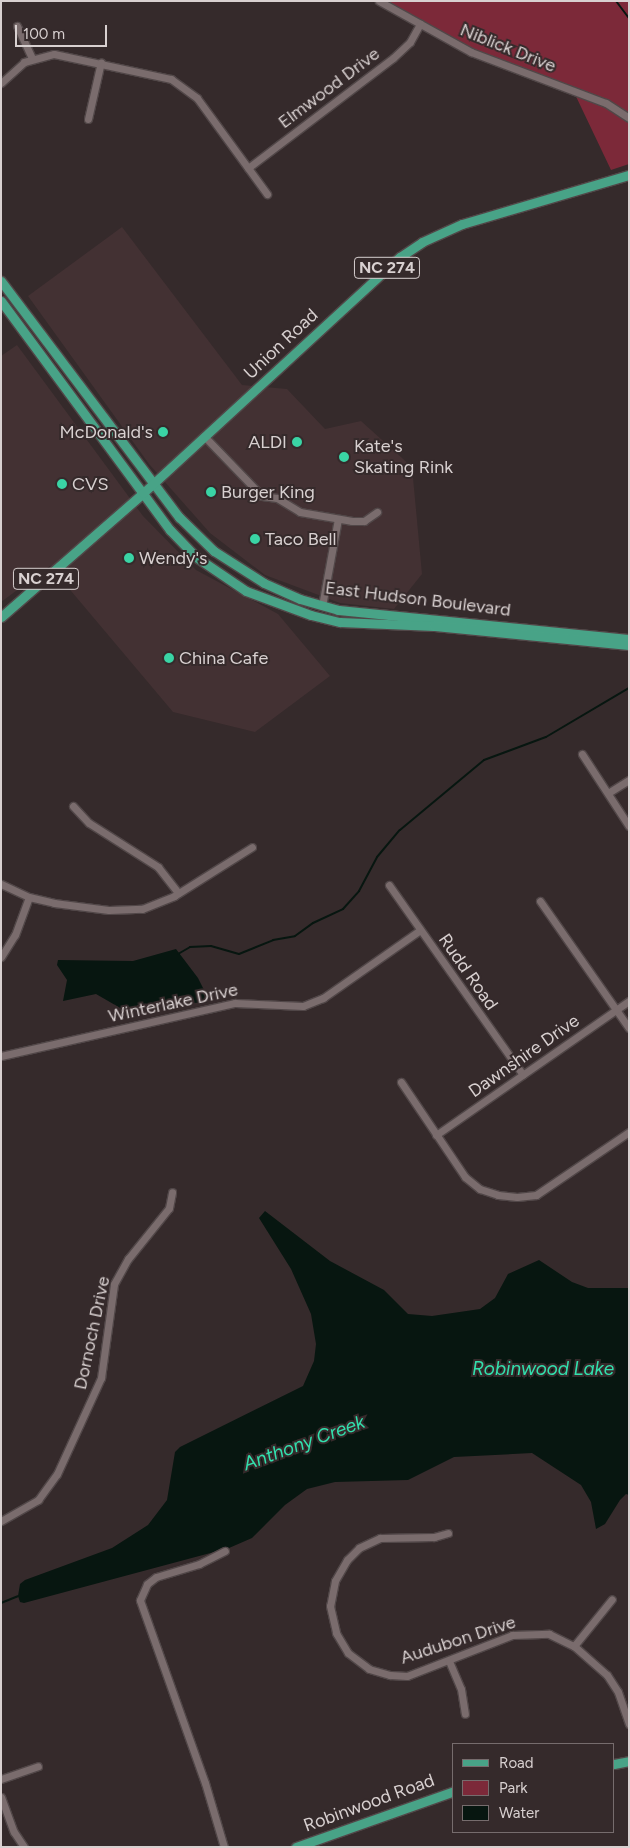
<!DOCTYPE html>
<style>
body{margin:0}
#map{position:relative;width:630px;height:1848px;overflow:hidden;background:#352a2b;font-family:Figtree,sans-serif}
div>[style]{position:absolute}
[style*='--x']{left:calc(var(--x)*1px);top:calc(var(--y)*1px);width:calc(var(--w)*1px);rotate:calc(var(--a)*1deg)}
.built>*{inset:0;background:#433133}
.green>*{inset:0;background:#7c2939}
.water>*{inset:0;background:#071610}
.stream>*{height:2px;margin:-1px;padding:0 1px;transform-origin:1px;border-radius:1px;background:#071610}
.roads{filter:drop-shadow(1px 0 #514748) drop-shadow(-1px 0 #514748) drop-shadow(0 1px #514748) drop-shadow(0 -1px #514748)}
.minor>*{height:7px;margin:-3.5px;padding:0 3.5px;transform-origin:3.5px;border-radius:3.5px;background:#7a6c6d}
.major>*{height:9px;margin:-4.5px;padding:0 4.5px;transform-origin:4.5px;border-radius:4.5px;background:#48a387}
.dots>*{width:14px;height:14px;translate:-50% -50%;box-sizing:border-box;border:2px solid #352a2b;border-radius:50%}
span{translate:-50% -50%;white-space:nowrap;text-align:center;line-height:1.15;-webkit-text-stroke:4px #352a2b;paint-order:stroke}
.shield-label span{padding:1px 4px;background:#352a2b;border:1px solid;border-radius:4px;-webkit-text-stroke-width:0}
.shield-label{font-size:16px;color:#d8d0d0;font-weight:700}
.street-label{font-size:18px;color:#d8d0d0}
.poi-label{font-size:18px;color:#d8d0d0}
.right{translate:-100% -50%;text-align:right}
.left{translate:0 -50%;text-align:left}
.water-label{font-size:19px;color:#32e0ad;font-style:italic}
.frame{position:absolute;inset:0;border:2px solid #d8d0d0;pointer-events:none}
.legend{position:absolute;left:452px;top:1743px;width:162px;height:90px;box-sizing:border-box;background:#352a2b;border:1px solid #766c6d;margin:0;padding:6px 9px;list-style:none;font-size:15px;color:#d8d0d0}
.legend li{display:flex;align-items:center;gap:10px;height:25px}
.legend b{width:25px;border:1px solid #766c6d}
.scale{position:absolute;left:15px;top:25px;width:92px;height:22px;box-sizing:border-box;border:2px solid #d8d0d0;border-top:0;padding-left:6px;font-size:15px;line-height:18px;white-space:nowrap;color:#d8d0d0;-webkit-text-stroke:4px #352a2b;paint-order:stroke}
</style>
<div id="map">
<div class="built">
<div style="clip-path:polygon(122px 227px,242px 385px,287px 389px,325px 429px,361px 421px,412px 467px,422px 574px,394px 609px,340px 603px,265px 575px,210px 533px,149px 464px,28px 296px)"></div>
<div style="clip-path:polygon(17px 345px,143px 516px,196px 570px,278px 614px,330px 676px,255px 732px,173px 712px,50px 566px,1px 602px,1px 356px)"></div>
</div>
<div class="green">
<div style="clip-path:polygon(385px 1px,629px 1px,629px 164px,611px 170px,572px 88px,472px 50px)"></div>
</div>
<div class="water">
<div style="clip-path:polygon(176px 949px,198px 978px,206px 994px,207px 1003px,157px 1002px,122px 1009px,96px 994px,63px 1001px,67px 980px,57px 965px,58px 960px,133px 961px)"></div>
<div style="clip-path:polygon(265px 1211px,330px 1261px,384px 1290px,408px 1314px,432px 1316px,480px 1309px,495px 1298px,508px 1274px,539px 1260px,572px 1282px,588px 1288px,629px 1288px,629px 1495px,626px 1494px,620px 1500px,605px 1524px,596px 1529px,591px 1502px,581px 1485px,532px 1453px,454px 1457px,408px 1480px,335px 1482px,307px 1489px,285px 1505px,252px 1538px,229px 1548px,24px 1603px,20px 1602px,18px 1596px,20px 1584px,25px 1580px,112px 1548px,148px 1525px,167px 1500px,175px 1452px,180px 1447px,303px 1386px,314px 1361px,316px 1344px,311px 1314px,291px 1269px,259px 1218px)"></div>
</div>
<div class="stream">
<div style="--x:616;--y:1;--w:21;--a:53"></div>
<div style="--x:178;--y:954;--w:14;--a:-30"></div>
<div style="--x:190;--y:947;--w:21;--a:-3"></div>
<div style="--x:211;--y:946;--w:29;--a:16"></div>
<div style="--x:239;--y:954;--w:37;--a:-22"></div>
<div style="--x:273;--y:940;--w:22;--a:-10"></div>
<div style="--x:295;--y:936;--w:22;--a:-36"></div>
<div style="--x:313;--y:923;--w:33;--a:-25"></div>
<div style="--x:343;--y:909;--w:24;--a:-48"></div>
<div style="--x:359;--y:891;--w:38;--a:-62"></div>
<div style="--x:377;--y:857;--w:35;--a:-50"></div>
<div style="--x:400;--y:830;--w:109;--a:-39.8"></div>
<div style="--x:484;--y:760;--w:66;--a:-20.4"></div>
<div style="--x:546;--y:737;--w:96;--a:-30.6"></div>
<div style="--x:1;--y:1603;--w:18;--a:-22"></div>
</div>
<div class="roads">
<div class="minor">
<div style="--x:379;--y:1;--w:105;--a:29"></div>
<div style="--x:471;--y:52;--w:144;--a:20.7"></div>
<div style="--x:606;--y:103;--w:27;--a:33"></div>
<div style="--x:17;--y:26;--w:35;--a:65"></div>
<div style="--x:1;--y:83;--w:31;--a:-42"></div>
<div style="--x:24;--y:62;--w:31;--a:-15"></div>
<div style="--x:54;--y:54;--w:120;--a:12.1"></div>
<div style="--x:171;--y:79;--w:32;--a:36"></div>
<div style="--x:197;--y:98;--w:119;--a:53.9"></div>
<div style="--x:88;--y:119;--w:58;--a:-77.2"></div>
<div style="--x:248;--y:168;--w:182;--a:-37.2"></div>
<div style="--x:393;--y:58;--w:23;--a:-43"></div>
<div style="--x:410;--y:42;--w:21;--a:-61"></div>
<div style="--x:204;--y:436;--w:83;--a:46"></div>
<div style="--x:262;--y:496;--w:15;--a:8"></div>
<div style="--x:277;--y:498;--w:27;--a:31"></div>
<div style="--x:300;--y:512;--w:53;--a:9.8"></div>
<div style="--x:352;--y:521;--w:12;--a:0"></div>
<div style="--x:364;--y:521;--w:16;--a:-35"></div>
<div style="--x:322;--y:606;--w:88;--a:-79.6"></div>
<div style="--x:582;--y:754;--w:86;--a:56.9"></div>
<div style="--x:608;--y:793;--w:25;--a:-32"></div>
<div style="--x:73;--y:806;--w:23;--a:47"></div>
<div style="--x:89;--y:823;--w:82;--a:32.5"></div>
<div style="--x:158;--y:867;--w:33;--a:52"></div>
<div style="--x:1;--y:884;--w:31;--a:25"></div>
<div style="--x:29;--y:897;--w:26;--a:13"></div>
<div style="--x:54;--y:903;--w:55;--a:7.3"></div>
<div style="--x:109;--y:910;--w:33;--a:-2"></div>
<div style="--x:142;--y:909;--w:35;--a:-22"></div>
<div style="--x:174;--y:896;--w:92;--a:-32.1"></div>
<div style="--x:389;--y:885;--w:232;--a:54.8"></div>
<div style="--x:540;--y:901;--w:155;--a:55"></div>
<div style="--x:1;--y:957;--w:26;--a:-58"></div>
<div style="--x:15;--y:935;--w:40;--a:-69.8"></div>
<div style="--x:1;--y:1056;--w:240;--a:-12.8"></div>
<div style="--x:235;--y:1003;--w:68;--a:2.5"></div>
<div style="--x:303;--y:1006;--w:22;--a:-22"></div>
<div style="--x:323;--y:998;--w:118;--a:-35"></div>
<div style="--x:401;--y:1082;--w:115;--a:56"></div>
<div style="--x:465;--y:1177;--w:19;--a:39"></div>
<div style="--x:480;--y:1189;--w:19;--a:18"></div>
<div style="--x:498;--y:1195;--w:19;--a:6"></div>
<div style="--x:517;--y:1197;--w:19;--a:-6"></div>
<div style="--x:536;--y:1195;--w:112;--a:-34.1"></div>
<div style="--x:436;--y:1135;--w:235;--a:-34.8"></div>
<div style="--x:1;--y:1521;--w:43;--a:-29.6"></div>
<div style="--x:38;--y:1500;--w:32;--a:-54"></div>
<div style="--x:57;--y:1474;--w:106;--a:-65.4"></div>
<div style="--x:101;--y:1378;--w:95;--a:-82.1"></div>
<div style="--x:114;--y:1284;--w:29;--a:-61"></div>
<div style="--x:128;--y:1259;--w:65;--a:-51.2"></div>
<div style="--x:169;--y:1208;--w:16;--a:-79"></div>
<div style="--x:448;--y:1533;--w:15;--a:164"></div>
<div style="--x:434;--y:1537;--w:54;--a:178.9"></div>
<div style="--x:380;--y:1538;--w:23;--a:155"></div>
<div style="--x:359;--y:1548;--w:17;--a:135"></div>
<div style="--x:347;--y:1560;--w:24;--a:120"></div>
<div style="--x:335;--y:1581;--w:25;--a:101"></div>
<div style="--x:330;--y:1606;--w:28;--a:77"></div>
<div style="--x:336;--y:1633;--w:23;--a:59"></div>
<div style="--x:348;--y:1653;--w:26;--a:37"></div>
<div style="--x:369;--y:1669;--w:22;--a:16"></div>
<div style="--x:390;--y:1675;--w:17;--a:3"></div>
<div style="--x:407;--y:1676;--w:113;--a:-21.3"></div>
<div style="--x:512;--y:1635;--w:37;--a:-2"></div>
<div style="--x:549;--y:1634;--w:28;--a:26"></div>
<div style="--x:574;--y:1646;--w:44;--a:41.3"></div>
<div style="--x:607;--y:1675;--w:20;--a:57"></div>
<div style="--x:618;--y:1692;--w:34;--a:71"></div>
<div style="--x:574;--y:1646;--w:60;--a:-51"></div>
<div style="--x:449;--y:1661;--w:30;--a:67"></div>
<div style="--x:461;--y:1689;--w:25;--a:81"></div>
<div style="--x:1;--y:1779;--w:39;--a:-19"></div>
<div style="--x:1;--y:1797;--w:37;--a:70"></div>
<div style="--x:14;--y:1832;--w:18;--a:56"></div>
<div style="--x:224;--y:1847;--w:67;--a:-106.5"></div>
<div style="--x:205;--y:1783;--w:194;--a:-109.6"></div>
<div style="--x:140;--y:1600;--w:17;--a:-66"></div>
<div style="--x:147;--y:1584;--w:11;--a:-38"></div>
<div style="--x:156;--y:1577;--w:45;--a:-16.8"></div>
<div style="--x:199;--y:1564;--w:29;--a:-27"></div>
</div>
<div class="major">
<div style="--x:1;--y:281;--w:296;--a:53"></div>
<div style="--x:179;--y:517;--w:49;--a:44.2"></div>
<div style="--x:214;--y:551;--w:59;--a:32.6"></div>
<div style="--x:264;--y:583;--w:39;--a:24"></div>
<div style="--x:300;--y:599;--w:40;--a:16"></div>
<div style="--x:338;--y:610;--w:292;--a:5.7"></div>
<div style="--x:1;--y:301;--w:285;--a:53.6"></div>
<div style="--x:170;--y:530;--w:37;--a:46"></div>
<div style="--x:196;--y:557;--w:60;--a:34.2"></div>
<div style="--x:246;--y:591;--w:69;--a:20.3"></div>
<div style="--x:311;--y:615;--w:30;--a:14"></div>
<div style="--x:340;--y:622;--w:94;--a:2.4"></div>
<div style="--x:434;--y:626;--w:196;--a:5.6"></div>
<div style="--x:1;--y:617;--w:189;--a:-41.1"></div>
<div style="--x:143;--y:493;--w:349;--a:-42.6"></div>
<div style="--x:400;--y:257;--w:27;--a:-34"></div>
<div style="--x:422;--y:242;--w:44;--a:-24.2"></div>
<div style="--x:462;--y:224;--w:174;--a:-16.4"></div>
<div style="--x:614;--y:1764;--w:15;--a:-11"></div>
<div style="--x:296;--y:1847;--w:168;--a:-19.5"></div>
</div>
</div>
<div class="dots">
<div style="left:163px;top:432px;background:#3ad4a5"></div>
<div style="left:297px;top:442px;background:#3ad4a5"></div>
<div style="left:344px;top:457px;background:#3ad4a5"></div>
<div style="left:62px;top:484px;background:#3ad4a5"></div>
<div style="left:211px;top:492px;background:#3ad4a5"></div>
<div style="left:255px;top:539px;background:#3ad4a5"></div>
<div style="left:129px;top:558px;background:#3ad4a5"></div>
<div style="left:169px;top:658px;background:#3ad4a5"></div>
</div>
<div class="shield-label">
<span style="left:387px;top:268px">NC 274</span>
<span style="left:46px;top:579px">NC 274</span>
</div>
<div class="street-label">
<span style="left:508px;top:48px;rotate:22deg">Niblick Drive</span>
<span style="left:329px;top:88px;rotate:-37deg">Elmwood Drive</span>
<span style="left:281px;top:344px;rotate:-43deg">Union Road</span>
<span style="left:418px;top:599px;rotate:7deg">East Hudson Boulevard</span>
<span style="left:468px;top:972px;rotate:55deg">Rudd Road</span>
<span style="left:173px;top:1003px;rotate:-12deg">Winterlake Drive</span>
<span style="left:524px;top:1056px;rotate:-35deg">Dawnshire Drive</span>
<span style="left:92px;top:1333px;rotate:-78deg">Dornoch Drive</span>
<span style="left:458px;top:1640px;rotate:-18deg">Audubon Drive</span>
<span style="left:369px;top:1803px;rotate:-20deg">Robinwood Road</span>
</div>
<div class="poi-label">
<span class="right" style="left:153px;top:432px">McDonald's</span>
<span class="right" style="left:287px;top:442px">ALDI</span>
<span class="left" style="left:354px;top:457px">Kate's<br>Skating Rink</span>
<span class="left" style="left:72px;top:484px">CVS</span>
<span class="left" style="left:221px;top:492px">Burger King</span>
<span class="left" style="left:265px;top:539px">Taco Bell</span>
<span class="left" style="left:139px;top:558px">Wendy's</span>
<span class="left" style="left:179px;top:658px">China Cafe</span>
</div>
<div class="water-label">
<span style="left:543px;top:1369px">Robinwood Lake</span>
<span style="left:304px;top:1443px;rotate:-20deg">Anthony Creek</span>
</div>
<div class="frame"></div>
<ul class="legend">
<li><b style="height:6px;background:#48a387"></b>Road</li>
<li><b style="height:14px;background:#7c2939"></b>Park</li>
<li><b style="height:14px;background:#071610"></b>Water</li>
</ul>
<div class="scale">100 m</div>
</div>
